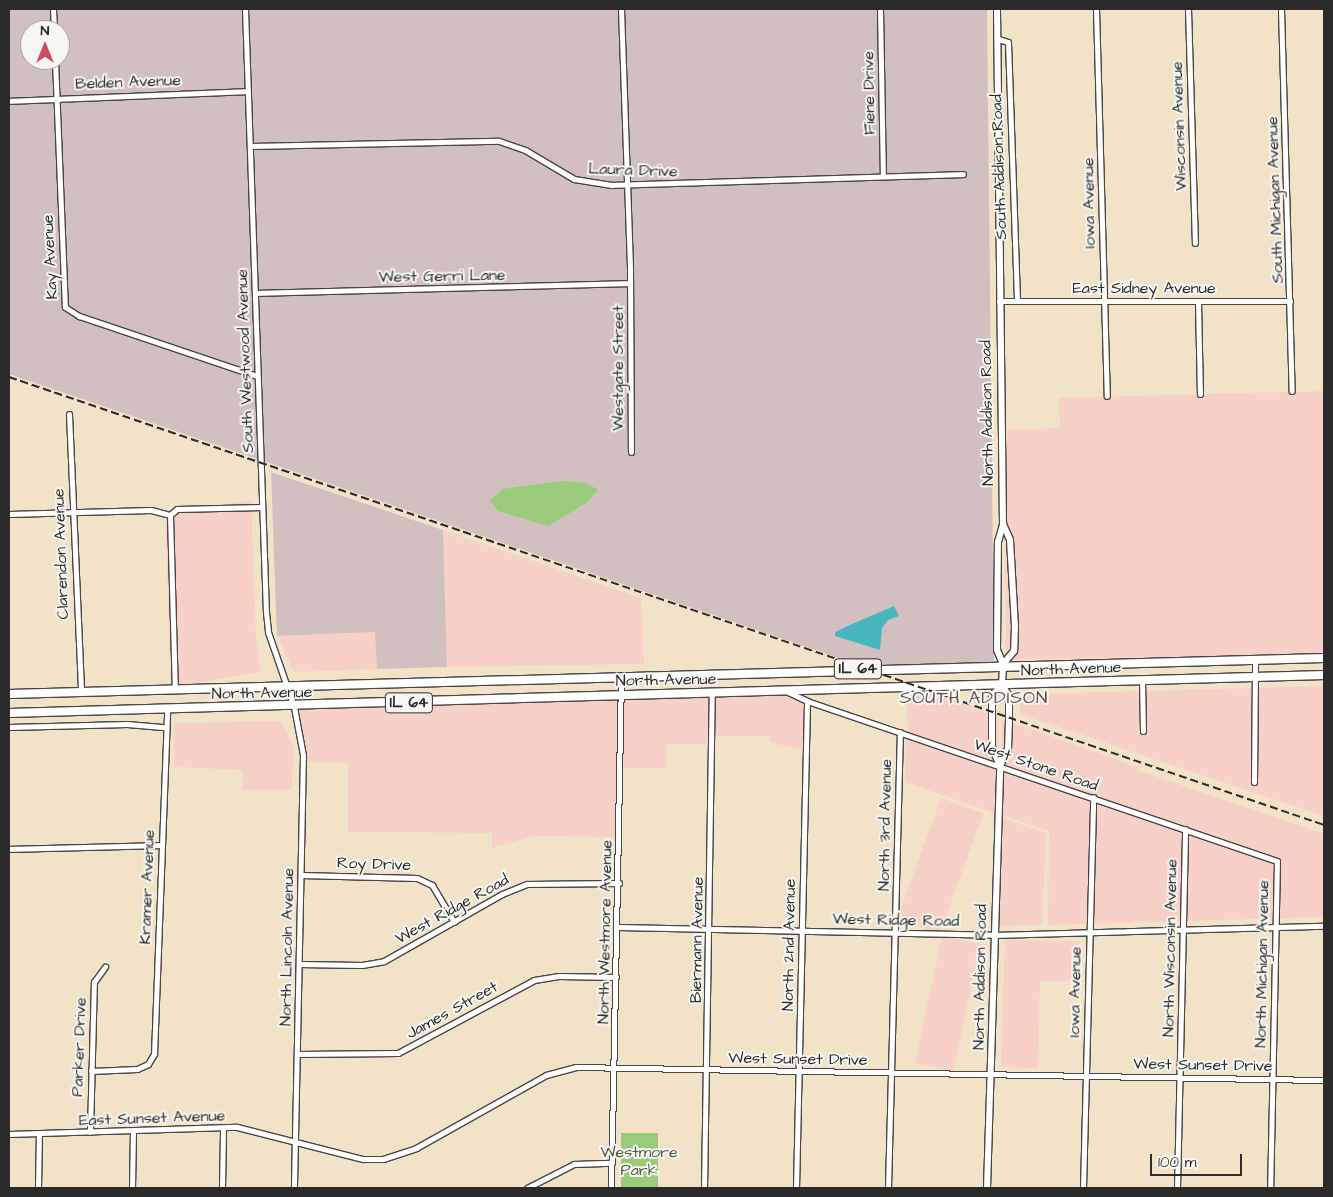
<!DOCTYPE html>
<style>
body{margin:0}
#map{position:relative;width:1333px;height:1197px;overflow:hidden;background:#f2e2c8;font-family:"Architects Daughter",sans-serif}
div>[style]{position:absolute}
[style*='--x']{left:calc(var(--x)*1px);top:calc(var(--y)*1px);width:calc(var(--w)*1px);rotate:calc(var(--a)*1deg)}
.built>*{inset:0;background:#f7d1c8;transform-origin:0 0}
.industrial>*{inset:0;background:#d2bfc0}
.green>*{inset:0;background:#99cb7b;transform-origin:0 0}
.water>*{inset:0;background:#47b6bf}
.roads{filter:drop-shadow(1px 0 #494643) drop-shadow(-1px 0 #494643) drop-shadow(0 1px #494643) drop-shadow(0 -1px #494643)}
.minor>*{height:5px;margin:-2.5px;padding:0 2.5px;transform-origin:2.5px;border-radius:2.5px;background:#fff}
.tertiary>*{height:6px;margin:-3px;padding:0 3px;transform-origin:3px;border-radius:3px;background:#fff}
.primary>*{height:8px;margin:-4px;padding:0 4px;transform-origin:4px;border-radius:4px;background:#fff}
.rail>*{height:2px;margin-top:-1px;transform-origin:0;background:repeating-linear-gradient(90deg,#2b2b2b 0 8px,transparent 0 12px)}
span{translate:-50% -50%;white-space:nowrap;text-align:center;line-height:1.15;-webkit-text-stroke:4px #f6f6f2;paint-order:stroke}
.shield-label span{padding:1px 4px;background:#f6f6f2;border:1px solid;border-radius:4px;-webkit-text-stroke-width:0}
.shield-label{font-size:15px;color:#2b2b2b;font-weight:700}
.street-label{font-size:16px;color:#2b2b2b}
.park-label{font-size:16px;color:#4c5b43}
.neighbourhood-label{font-size:18px;color:#65524d;letter-spacing:1px}
.frame{position:absolute;inset:0;border:10px solid #2b2b2b;pointer-events:none}
.north{position:absolute;left:20px;top:20px;width:50px;height:50px;box-sizing:border-box;background:#f6f6f2;border:1px solid #a5a5a2;border-radius:50%;rotate:0deg;font-size:14px;font-weight:700;line-height:20px;text-align:center;color:#2b2b2b}
.north::after{content:'';display:block;margin:auto;width:18px;height:22px;background:#d1495b;clip-path:polygon(50% 0,100% 100%,50% 72%,0 100%)}
.scale{position:absolute;left:1150px;top:1154px;width:92px;height:22px;box-sizing:border-box;border:2px solid #2b2b2b;border-top:0;padding-left:6px;font-size:15px;line-height:18px;white-space:nowrap;color:#2b2b2b;-webkit-text-stroke:4px #f6f6f2;paint-order:stroke}
</style>
<div id="map">
<div class="built">
<div style="clip-path:polygon(1324px 391px,1324px 654px,1006px 660px,1004px 430px,1060px 428px,1059px 398px)"></div>
<div style="clip-path:polygon(251px 501px,256px 637px,261px 672px,171px 687px,165px 511px)"></div>
<div style="clip-path:polygon(443px 530px,641px 598px,644px 664px,447px 667px)"></div>
<div style="clip-path:polygon(376px 632px,377px 669px,294px 672px,277px 636px)"></div>
<div style="clip-path:polygon(1324px 686px,1324px 816px,1020px 714px,1020px 703px,1029px 694px)"></div>
<div style="clip-path:polygon(906px 688px,916px 688px,999px 717px,998px 764px,908px 733px)"></div>
<div style="clip-path:polygon(787px 694px,808px 703px,808px 752px,770px 742px,770px 736px,709px 736px,709px 744px,666px 744px,666px 768px,623px 768px,623px 697px)"></div>
<div style="clip-path:polygon(619px 697px,617px 837px,533px 836px,492px 848px,492px 833px,348px 832px,348px 763px,306px 762px,297px 709px)"></div>
<div style="clip-path:polygon(1002px 719px,1138px 767px,1137px 770px,1324px 834px,1324px 917px,1048px 925px,1049px 831px,1000px 814px)"></div>
<div style="clip-path:polygon(281px 721px,293px 745px,292px 790px,243px 790px,243px 770px,174px 767px,174px 723px)"></div>
<div style="clip-path:polygon(906px 740px,998px 766px,997px 814px,905px 782px)"></div>
<div style="left:941px;top:798px;width:45px;height:128px;rotate:20deg"></div>
<div style="clip-path:polygon(999px 817px,1046px 833px,1042px 925px,1000px 926px)"></div>
<div style="left:942px;top:936px;width:39px;height:130px;rotate:12deg"></div>
<div style="clip-path:polygon(1005px 940px,1079px 941px,1077px 981px,1040px 981px,1038px 1068px,1001px 1067px)"></div>
</div>
<div class="industrial">
<div style="clip-path:polygon(evenodd,9px 9px,987px 9px,994px 665px,865px 667px,9px 374px,9px 9px,30px 30px,60px 30px,60px 60px,30px 60px,30px 30px)"></div>
<div style="clip-path:polygon(271px 472px,443px 530px,447px 667px,377px 669px,375px 632px,277px 636px)"></div>
</div>
<div class="green">
<div style="clip-path:polygon(563px 481px,586px 483px,598px 490px,586px 503px,548px 526px,498px 511px,490px 500px,503px 489px)"></div>
<div style="left:621px;top:1133px;width:37px;height:55px"></div>
</div>
<div class="water">
<div style="clip-path:polygon(894px 606px,899px 616px,888px 620px,882px 628px,880px 650px,835px 636px,835px 632px,850px 625px)"></div>
</div>
<div class="roads">
<div class="minor">
<div style="--x:53;--y:9;--w:21;--a:87"></div>
<div style="--x:245;--y:9;--w:603;--a:88.01"></div>
<div style="--x:266;--y:612;--w:20;--a:84"></div>
<div style="--x:268;--y:632;--w:79;--a:70.9"></div>
<div style="--x:294;--y:707;--w:49;--a:79.4"></div>
<div style="--x:303;--y:755;--w:433;--a:91.2"></div>
<div style="--x:621;--y:9;--w:260;--a:88"></div>
<div style="--x:630;--y:269;--w:183;--a:89.7"></div>
<div style="--x:880;--y:9;--w:167;--a:89"></div>
<div style="--x:1096;--y:9;--w:387;--a:88.4"></div>
<div style="--x:1188;--y:9;--w:234;--a:88.3"></div>
<div style="--x:1281;--y:9;--w:382;--a:88.4"></div>
<div style="--x:998;--y:39;--w:10;--a:17"></div>
<div style="--x:1008;--y:42;--w:259;--a:88"></div>
<div style="--x:55;--y:60;--w:247;--a:87.7"></div>
<div style="--x:65;--y:307;--w:17;--a:33"></div>
<div style="--x:79;--y:316;--w:188;--a:18.6"></div>
<div style="--x:9;--y:101;--w:239;--a:-2.4"></div>
<div style="--x:251;--y:146;--w:248;--a:-1.2"></div>
<div style="--x:499;--y:141;--w:28;--a:19"></div>
<div style="--x:525;--y:150;--w:57;--a:30.6"></div>
<div style="--x:574;--y:179;--w:38;--a:9"></div>
<div style="--x:612;--y:185;--w:351;--a:-1.8"></div>
<div style="--x:255;--y:293;--w:375;--a:-1.5"></div>
<div style="--x:999;--y:301;--w:291;--a:0"></div>
<div style="--x:1198;--y:301;--w:93;--a:88.8"></div>
<div style="--x:69;--y:414;--w:279;--a:87.5"></div>
<div style="--x:9;--y:514;--w:142;--a:-1.6"></div>
<div style="--x:151;--y:510;--w:20;--a:15"></div>
<div style="--x:170;--y:515;--w:9;--a:-41"></div>
<div style="--x:177;--y:509;--w:85;--a:-1.3"></div>
<div style="--x:170;--y:515;--w:175;--a:88.4"></div>
<div style="--x:1142;--y:680;--w:51;--a:88.9"></div>
<div style="--x:788;--y:692;--w:21;--a:25"></div>
<div style="--x:807;--y:701;--w:496;--a:18.8"></div>
<div style="--x:1277;--y:861;--w:327;--a:91.2"></div>
<div style="--x:9;--y:727;--w:118;--a:-1.5"></div>
<div style="--x:127;--y:724;--w:38;--a:5"></div>
<div style="--x:1254;--y:782;--w:123;--a:-89.5"></div>
<div style="--x:9;--y:849;--w:152;--a:-1.5"></div>
<div style="--x:301;--y:875;--w:116;--a:1.5"></div>
<div style="--x:417;--y:878;--w:17;--a:25"></div>
<div style="--x:432;--y:885;--w:43;--a:59.3"></div>
<div style="--x:618;--y:927;--w:376;--a:1.2"></div>
<div style="--x:994;--y:935;--w:330;--a:-1.6"></div>
<div style="--x:299;--y:964;--w:63;--a:0.9"></div>
<div style="--x:362;--y:965;--w:22;--a:-10"></div>
<div style="--x:384;--y:961;--w:136;--a:-29.6"></div>
<div style="--x:502;--y:894;--w:27;--a:-22"></div>
<div style="--x:527;--y:884;--w:92;--a:-0.6"></div>
<div style="--x:297;--y:1054;--w:101;--a:-0.6"></div>
<div style="--x:398;--y:1053;--w:154;--a:-28.2"></div>
<div style="--x:534;--y:980;--w:25;--a:-9"></div>
<div style="--x:559;--y:976;--w:57;--a:1"></div>
<div style="--x:91;--y:1071;--w:46;--a:-2.5"></div>
<div style="--x:137;--y:1069;--w:12;--a:-24"></div>
<div style="--x:148;--y:1064;--w:12;--a:-59"></div>
<div style="--x:154;--y:1054;--w:345;--a:-87.8"></div>
<div style="--x:90;--y:1132;--w:150;--a:-88.5"></div>
<div style="--x:94;--y:982;--w:19;--a:-54"></div>
<div style="--x:9;--y:1134;--w:228;--a:-1.8"></div>
<div style="--x:237;--y:1127;--w:130;--a:14.3"></div>
<div style="--x:363;--y:1159;--w:20;--a:0"></div>
<div style="--x:383;--y:1159;--w:35;--a:-18"></div>
<div style="--x:416;--y:1148;--w:149;--a:-29.3"></div>
<div style="--x:546;--y:1075;--w:31;--a:-15"></div>
<div style="--x:576;--y:1067;--w:748;--a:1"></div>
<div style="--x:38;--y:1188;--w:55;--a:-89"></div>
<div style="--x:132;--y:1188;--w:57;--a:-89"></div>
<div style="--x:222;--y:1188;--w:60;--a:-89"></div>
<div style="--x:527;--y:1188;--w:53;--a:-27.1"></div>
<div style="--x:574;--y:1164;--w:38;--a:-2"></div>
<div style="--x:611;--y:1188;--w:512;--a:-88.88"></div>
<div style="--x:704;--y:1188;--w:495;--a:-89.1"></div>
<div style="--x:796;--y:1188;--w:487;--a:-88.7"></div>
<div style="--x:888;--y:1188;--w:456;--a:-88.5"></div>
<div style="--x:1083;--y:1188;--w:391;--a:-88.5"></div>
<div style="--x:1177;--y:1188;--w:359;--a:-88.7"></div>
</div>
<div class="tertiary">
<div style="--x:1003;--y:524;--w:17;--a:66"></div>
<div style="--x:1010;--y:540;--w:86;--a:86.7"></div>
<div style="--x:1015;--y:626;--w:25;--a:92"></div>
<div style="--x:1014;--y:651;--w:17;--a:130"></div>
<div style="--x:1000;--y:766;--w:21;--a:-113"></div>
<div style="--x:992;--y:747;--w:51;--a:-90"></div>
<div style="--x:992;--y:696;--w:15;--a:-48"></div>
<div style="--x:987;--y:1188;--w:422;--a:-88.2"></div>
<div style="--x:1000;--y:766;--w:19;--a:-65"></div>
<div style="--x:1008;--y:749;--w:31;--a:-88"></div>
<div style="--x:1009;--y:718;--w:22;--a:-90"></div>
<div style="--x:1009;--y:696;--w:13;--a:-122"></div>
<div style="--x:1002;--y:685;--w:21;--a:-87"></div>
<div style="--x:1003;--y:664;--w:15;--a:-113"></div>
<div style="--x:997;--y:650;--w:108;--a:-89.5"></div>
<div style="--x:998;--y:542;--w:19;--a:-74"></div>
<div style="--x:1003;--y:524;--w:515;--a:-90.67"></div>
</div>
<div class="primary">
<div style="--x:9;--y:694;--w:1315;--a:-1.57"></div>
<div style="--x:9;--y:713;--w:1316;--a:-1.66"></div>
</div>
</div>
<div class="rail">
<div style="--x:9;--y:377;--w:1389;--a:18.81"></div>
</div>
<div class="shield-label">
<span style="left:858px;top:669px">IL 64</span>
<span style="left:409px;top:703px">IL 64</span>
</div>
<div class="street-label">
<span style="left:128px;top:82px;rotate:-2deg">Belden Avenue</span>
<span style="left:869px;top:93px;rotate:-91deg">Fiene Drive</span>
<span style="left:1179px;top:126px;rotate:-92deg">Wisconsin Avenue</span>
<span style="left:999px;top:167px;rotate:-92deg">South Addison Road</span>
<span style="left:633px;top:170px;rotate:2deg">Laura Drive</span>
<span style="left:1275px;top:200px;rotate:-92deg">South Michigan Avenue</span>
<span style="left:1089px;top:203px;rotate:-91deg">Iowa Avenue</span>
<span style="left:50px;top:257px;rotate:-93deg">Kay Avenue</span>
<span style="left:442px;top:276px;rotate:-1deg">West Gerri Lane</span>
<span style="left:1144px;top:288px">East Sidney Avenue</span>
<span style="left:245px;top:361px;rotate:-92deg">South Westwood Avenue</span>
<span style="left:618px;top:368px;rotate:-90deg">Westgate Street</span>
<span style="left:987px;top:413px;rotate:-91deg">North Addison Road</span>
<span style="left:61px;top:554px;rotate:-92deg">Clarendon Avenue</span>
<span style="left:1071px;top:669px;rotate:-2deg">North Avenue</span>
<span style="left:666px;top:680px;rotate:-1deg">North Avenue</span>
<span style="left:262px;top:693px;rotate:-1deg">North Avenue</span>
<span style="left:1036px;top:765px;rotate:19deg">West Stone Road</span>
<span style="left:885px;top:825px;rotate:-89deg">North 3rd Avenue</span>
<span style="left:374px;top:864px;rotate:2deg">Roy Drive</span>
<span style="left:147px;top:887px;rotate:-88deg">Kramer Avenue</span>
<span style="left:452px;top:909px;rotate:-29deg">West Ridge Road</span>
<span style="left:896px;top:920px;rotate:1deg">West Ridge Road</span>
<span style="left:605px;top:932px;rotate:-89deg">North Westmore Avenue</span>
<span style="left:697px;top:940px;rotate:-89deg">Biermann Avenue</span>
<span style="left:789px;top:945px;rotate:-89deg">North 2nd Avenue</span>
<span style="left:287px;top:947px;rotate:-89deg">North Lincoln Avenue</span>
<span style="left:1170px;top:948px;rotate:-89deg">North Wisconsin Avenue</span>
<span style="left:1262px;top:964px;rotate:-89deg">North Michigan Avenue</span>
<span style="left:980px;top:977px;rotate:-89deg">North Addison Road</span>
<span style="left:1075px;top:992px;rotate:-89deg">Iowa Avenue</span>
<span style="left:452px;top:1010px;rotate:-29deg">James Street</span>
<span style="left:79px;top:1047px;rotate:-88deg">Parker Drive</span>
<span style="left:798px;top:1059px;rotate:1deg">West Sunset Drive</span>
<span style="left:1203px;top:1065px;rotate:1deg">West Sunset Drive</span>
<span style="left:152px;top:1118px;rotate:-2deg">East Sunset Avenue</span>
</div>
<div class="park-label">
<span style="left:639px;top:1161px">Westmore<br>Park</span>
</div>
<div class="neighbourhood-label">
<span style="left:974px;top:698px">SOUTH ADDISON</span>
</div>
<div class="frame"></div>
<div class="north">N</div>
<div class="scale">100 m</div>
</div>
